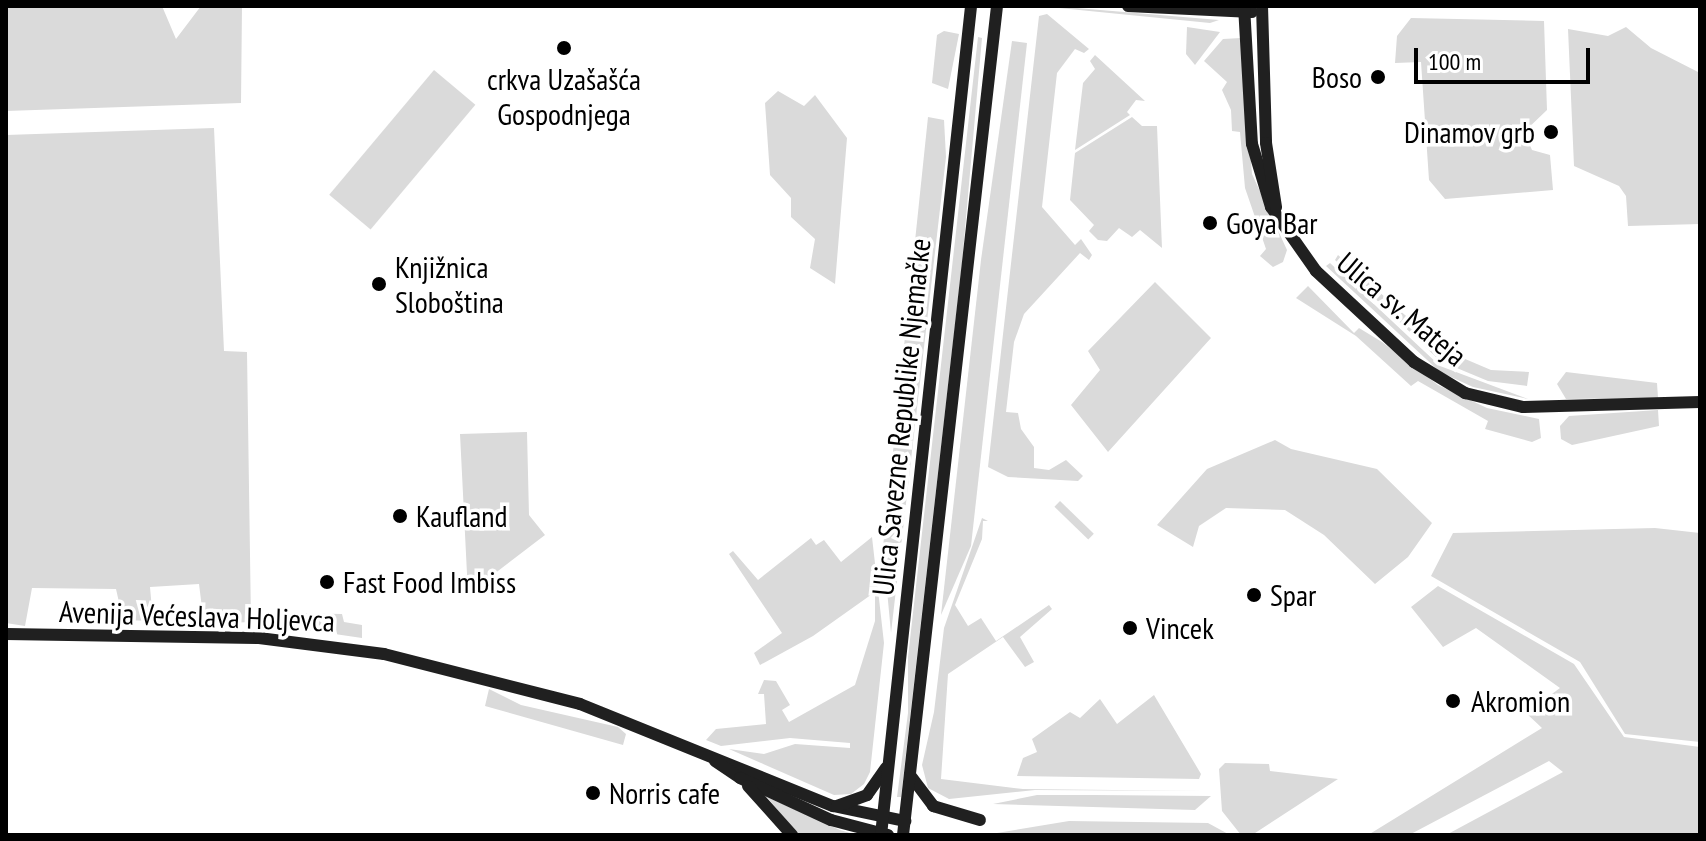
<!DOCTYPE html>
<meta charset="utf-8">
<style>
body{margin:0}
#map{position:relative;width:1706px;height:841px;overflow:hidden;background:#fff;font-family:"PT Sans Narrow",sans-serif}
div>[style]{position:absolute}
[style*='--x']{left:calc(var(--x)*1px);top:calc(var(--y)*1px);width:calc(var(--w)*1px);rotate:calc(var(--a)*1deg)}
.green>*{inset:0;background:#dadada;transform-origin:0 0}
.secondary>*{height:12px;margin:-6px;padding:0 6px;transform-origin:6px;border-radius:6px;background:#202020}
.dots>*{width:22px;height:22px;translate:-50% -50%;box-sizing:border-box;border:4px solid #fff;border-radius:50%}
span{translate:-50% -50%;white-space:nowrap;text-align:center;line-height:1.15;-webkit-text-stroke:7px #fff;paint-order:stroke}
.poi-label{font-size:30px;color:#000}
.right{translate:-100% -50%;text-align:right}
.left{translate:0 -50%;text-align:left}
.street-label{font-size:30px;color:#000}
.frame{position:absolute;inset:0;border:8px solid #000;pointer-events:none}
.scale{position:absolute;left:1414px;top:48px;width:176px;height:36px;box-sizing:border-box;border:4px solid #000;border-top:0;padding-left:10px;font-size:24px;line-height:28px;white-space:nowrap;color:#000;-webkit-text-stroke:6px #fff;paint-order:stroke}
</style>
<div id="map">
<div class="green">
<div style="clip-path:polygon(6px 6px,162px 6px,176px 39px,201px 6px,242px 6px,241px 103px,6px 111px)"></div>
<div style="clip-path:polygon(1039px 6px,1053px 6px,1219px 20px,1210px 23px)"></div>
<div style="clip-path:polygon(1047px 14px,1089px 49px,1084px 53px,1075px 49px,1057px 73px,1042px 207px,1075px 245px,1081px 239px,1092px 255px,1089px 260px,1080px 253px,1024px 314px,1014px 342px,1006px 412px,1018px 413px,1021px 429px,1034px 447px,1034px 468px,1049px 470px,1066px 460px,1083px 476px,1078px 481px,1008px 477px,988px 467px,1039px 16px)"></div>
<div style="clip-path:polygon(1411px 18px,1544px 21px,1547px 110px,1524px 132px,1532px 150px,1550px 155px,1553px 190px,1445px 199px,1429px 180px,1421px 62px,1395px 63px,1397px 36px)"></div>
<div style="clip-path:polygon(1187px 27px,1220px 32px,1195px 65px,1186px 54px)"></div>
<div style="clip-path:polygon(1626px 27px,1651px 48px,1700px 73px,1700px 224px,1628px 226px,1626px 196px,1619px 186px,1574px 166px,1568px 29px,1608px 36px)"></div>
<div style="clip-path:polygon(944px 31px,959px 34px,948px 89px,932px 83px,937px 35px)"></div>
<div style="clip-path:polygon(978px 37px,982px 38px,962px 263px,901px 797px,897px 797px,908px 713px,908px 657px)"></div>
<div style="clip-path:polygon(1241px 38px,1252px 174px,1287px 250px,1283px 262px,1273px 267px,1260px 256px,1266px 249px,1245px 188px,1240px 132px,1232px 131px,1231px 110px,1222px 90px,1227px 82px,1204px 61px,1223px 39px)"></div>
<div style="clip-path:polygon(1012px 41px,1027px 43px,971px 546px,941px 615px,981px 260px)"></div>
<div style="clip-path:polygon(1095px 55px,1145px 101px,1136px 100px,1127px 112px,1130px 115px,1075px 150px,1083px 83px,1095px 69px,1090px 61px)"></div>
<div style="left:434px;top:70px;width:54px;height:163px;rotate:40deg"></div>
<div style="clip-path:polygon(778px 91px,804px 106px,815px 95px,847px 138px,835px 284px,810px 268px,815px 239px,791px 217px,791px 198px,770px 175px,765px 103px)"></div>
<div style="clip-path:polygon(928px 117px,944px 120px,946px 157px,891px 633px,883px 547px)"></div>
<div style="clip-path:polygon(1132px 117px,1142px 126px,1157px 126px,1162px 248px,1140px 230px,1132px 237px,1119px 228px,1107px 241px,1098px 240px,1089px 231px,1094px 225px,1070px 200px,1075px 153px)"></div>
<div style="clip-path:polygon(214px 128px,224px 351px,247px 352px,251px 622px,204px 624px,199px 584px,150px 587px,153px 621px,123px 620px,116px 589px,32px 588px,25px 626px,6px 623px,6px 135px)"></div>
<div style="clip-path:polygon(1338px 255px,1444px 350px,1491px 370px,1529px 372px,1527px 386px,1488px 381px,1440px 361px,1335px 260px)"></div>
<div style="clip-path:polygon(1330px 263px,1440px 366px,1528px 399px,1473px 387px,1440px 372px,1326px 266px)"></div>
<div style="clip-path:polygon(1155px 282px,1211px 338px,1108px 452px,1071px 405px,1100px 370px,1088px 351px)"></div>
<div style="clip-path:polygon(1308px 286px,1354px 333px,1359px 328px,1382px 342px,1438px 385px,1487px 408px,1539px 419px,1541px 438px,1532px 442px,1485px 429px,1488px 421px,1418px 381px,1411px 386px,1356px 336px,1296px 298px)"></div>
<div style="clip-path:polygon(1566px 372px,1657px 383px,1658px 398px,1566px 399px,1557px 384px)"></div>
<div style="clip-path:polygon(1658px 410px,1659px 426px,1572px 445px,1561px 439px,1560px 426px,1569px 416px)"></div>
<div style="clip-path:polygon(527px 432px,529px 515px,545px 535px,468px 594px,460px 434px)"></div>
<div style="clip-path:polygon(1275px 440px,1291px 449px,1377px 469px,1432px 523px,1408px 557px,1375px 584px,1324px 535px,1285px 510px,1226px 508px,1199px 526px,1193px 547px,1157px 525px,1207px 469px)"></div>
<div style="left:1060px;top:501px;width:47px;height:8px;rotate:44deg"></div>
<div style="clip-path:polygon(982px 518px,988px 521px,983px 521px,982px 539px,955px 605px,968px 626px,981px 618px,996px 641px,1049px 605px,1052px 609px,1020px 637px,1034px 662px,1025px 667px,1003px 637px,948px 674px,941px 779px,1023px 789px,1205px 791px,1035px 790px,949px 799px,928px 788px,922px 765px,934px 712px,944px 628px)"></div>
<div style="clip-path:polygon(1655px 528px,1700px 533px,1700px 742px,1625px 734px,1580px 662px,1431px 576px,1453px 533px)"></div>
<div style="clip-path:polygon(872px 537px,884px 643px,870px 772px,864px 784px,851px 794px,834px 795px,729px 749px,764px 754px,795px 744px,850px 748px,850px 743px,790px 738px,721px 746px,706px 740px,716px 729px,766px 724px,764px 694px,758px 694px,764px 680px,776px 681px,790px 705px,782px 710px,789px 722px,855px 685px,875px 621px,875px 592px,813px 636px,760px 665px,754px 653px,782px 633px,729px 554px,733px 551px,758px 580px,811px 538px,816px 545px,824px 540px,841px 562px)"></div>
<div style="clip-path:polygon(1438px 586px,1574px 664px,1624px 737px,1700px 747px,1700px 835px,1446px 835px,1563px 772px,1549px 761px,1409px 835px,1368px 835px,1542px 728px,1526px 713px,1560px 688px,1476px 628px,1443px 647px,1411px 607px)"></div>
<div style="clip-path:polygon(278px 606px,290px 613px,342px 614px,344px 622px,362px 625px,362px 638px,287px 627px,279px 619px)"></div>
<div style="clip-path:polygon(489px 689px,521px 705px,618px 727px,626px 734px,623px 745px,485px 706px)"></div>
<div style="clip-path:polygon(1154px 695px,1201px 774px,1199px 779px,1017px 776px,1023px 758px,1037px 752px,1032px 739px,1070px 712px,1080px 718px,1100px 699px,1117px 724px)"></div>
<div style="clip-path:polygon(1225px 763px,1269px 764px,1270px 771px,1338px 779px,1252px 835px,1241px 835px,1222px 811px,1219px 769px)"></div>
<div style="clip-path:polygon(1037px 795px,1095px 795px,1211px 796px,1195px 810px,993px 804px)"></div>
<div style="clip-path:polygon(767px 797px,840px 830px,857px 835px,798px 835px)"></div>
<div style="clip-path:polygon(1069px 821px,1208px 823px,1230px 835px,985px 835px)"></div>
</div>
<div class="secondary">
<div style="--x:1128;--y:6;--w:124;--a:2.8"></div>
<div style="--x:1244;--y:6;--w:138;--a:86.7"></div>
<div style="--x:1252;--y:144;--w:66;--a:73.2"></div>
<div style="--x:1271;--y:207;--w:78;--a:54.9"></div>
<div style="--x:1316;--y:271;--w:134;--a:42.9"></div>
<div style="--x:1414;--y:362;--w:60;--a:31.3"></div>
<div style="--x:1465;--y:393;--w:60;--a:13.6"></div>
<div style="--x:1523;--y:407;--w:177;--a:-1.6"></div>
<div style="--x:1262;--y:6;--w:137;--a:88.3"></div>
<div style="--x:1266;--y:143;--w:65;--a:81.1"></div>
<div style="--x:6;--y:634;--w:253;--a:0.9"></div>
<div style="--x:259;--y:638;--w:126;--a:7.3"></div>
<div style="--x:384;--y:654;--w:202;--a:14.3"></div>
<div style="--x:580;--y:704;--w:273;--a:22"></div>
<div style="--x:833;--y:806;--w:74;--a:11.8"></div>
<div style="--x:715;--y:761;--w:30;--a:34"></div>
<div style="--x:740;--y:778;--w:100;--a:24.8"></div>
<div style="--x:831;--y:820;--w:59;--a:14.7"></div>
<div style="--x:910;--y:775;--w:39;--a:53"></div>
<div style="--x:933;--y:806;--w:49;--a:16.6"></div>
<div style="--x:748;--y:786;--w:66;--a:48.1"></div>
<div style="--x:837;--y:806;--w:32;--a:-20"></div>
<div style="--x:867;--y:795;--w:33;--a:-55"></div>
<div style="--x:881;--y:835;--w:834;--a:-83.8"></div>
<div style="--x:903;--y:835;--w:834;--a:-83.53"></div>
</div>
<div class="dots">
<div style="left:564px;top:48px;background:#000"></div>
<div style="left:1378px;top:77px;background:#000"></div>
<div style="left:1551px;top:132px;background:#000"></div>
<div style="left:1210px;top:223px;background:#000"></div>
<div style="left:379px;top:284px;background:#000"></div>
<div style="left:400px;top:516px;background:#000"></div>
<div style="left:327px;top:582px;background:#000"></div>
<div style="left:1254px;top:595px;background:#000"></div>
<div style="left:1130px;top:628px;background:#000"></div>
<div style="left:1453px;top:701px;background:#000"></div>
<div style="left:593px;top:793px;background:#000"></div>
</div>
<div class="poi-label">
<span class="right" style="left:1362px;top:77px">Boso</span>
<span style="left:564px;top:96px">crkva Uzašašća<br>Gospodnjega</span>
<span class="right" style="left:1535px;top:132px">Dinamov grb</span>
<span class="left" style="left:1226px;top:223px">Goya Bar</span>
<span class="left" style="left:395px;top:284px">Knjižnica<br>Sloboština</span>
<span class="left" style="left:416px;top:516px">Kaufland</span>
<span class="left" style="left:343px;top:582px">Fast Food Imbiss</span>
<span class="left" style="left:1270px;top:595px">Spar</span>
<span class="left" style="left:1146px;top:628px">Vincek</span>
<span class="left" style="left:1471px;top:701px">Akromion</span>
<span class="left" style="left:609px;top:793px">Norris cafe</span>
</div>
<div class="street-label">
<span style="left:1402px;top:309px;rotate:40deg">Ulica sv. Mateja</span>
<span style="left:901px;top:417px;rotate:-84deg">Ulica Savezne Republike Njemačke</span>
<span style="left:197px;top:616px;rotate:2deg">Avenija Većeslava Holjevca</span>
</div>
<div class="frame"></div>
<div class="scale">100 m</div>
</div>
